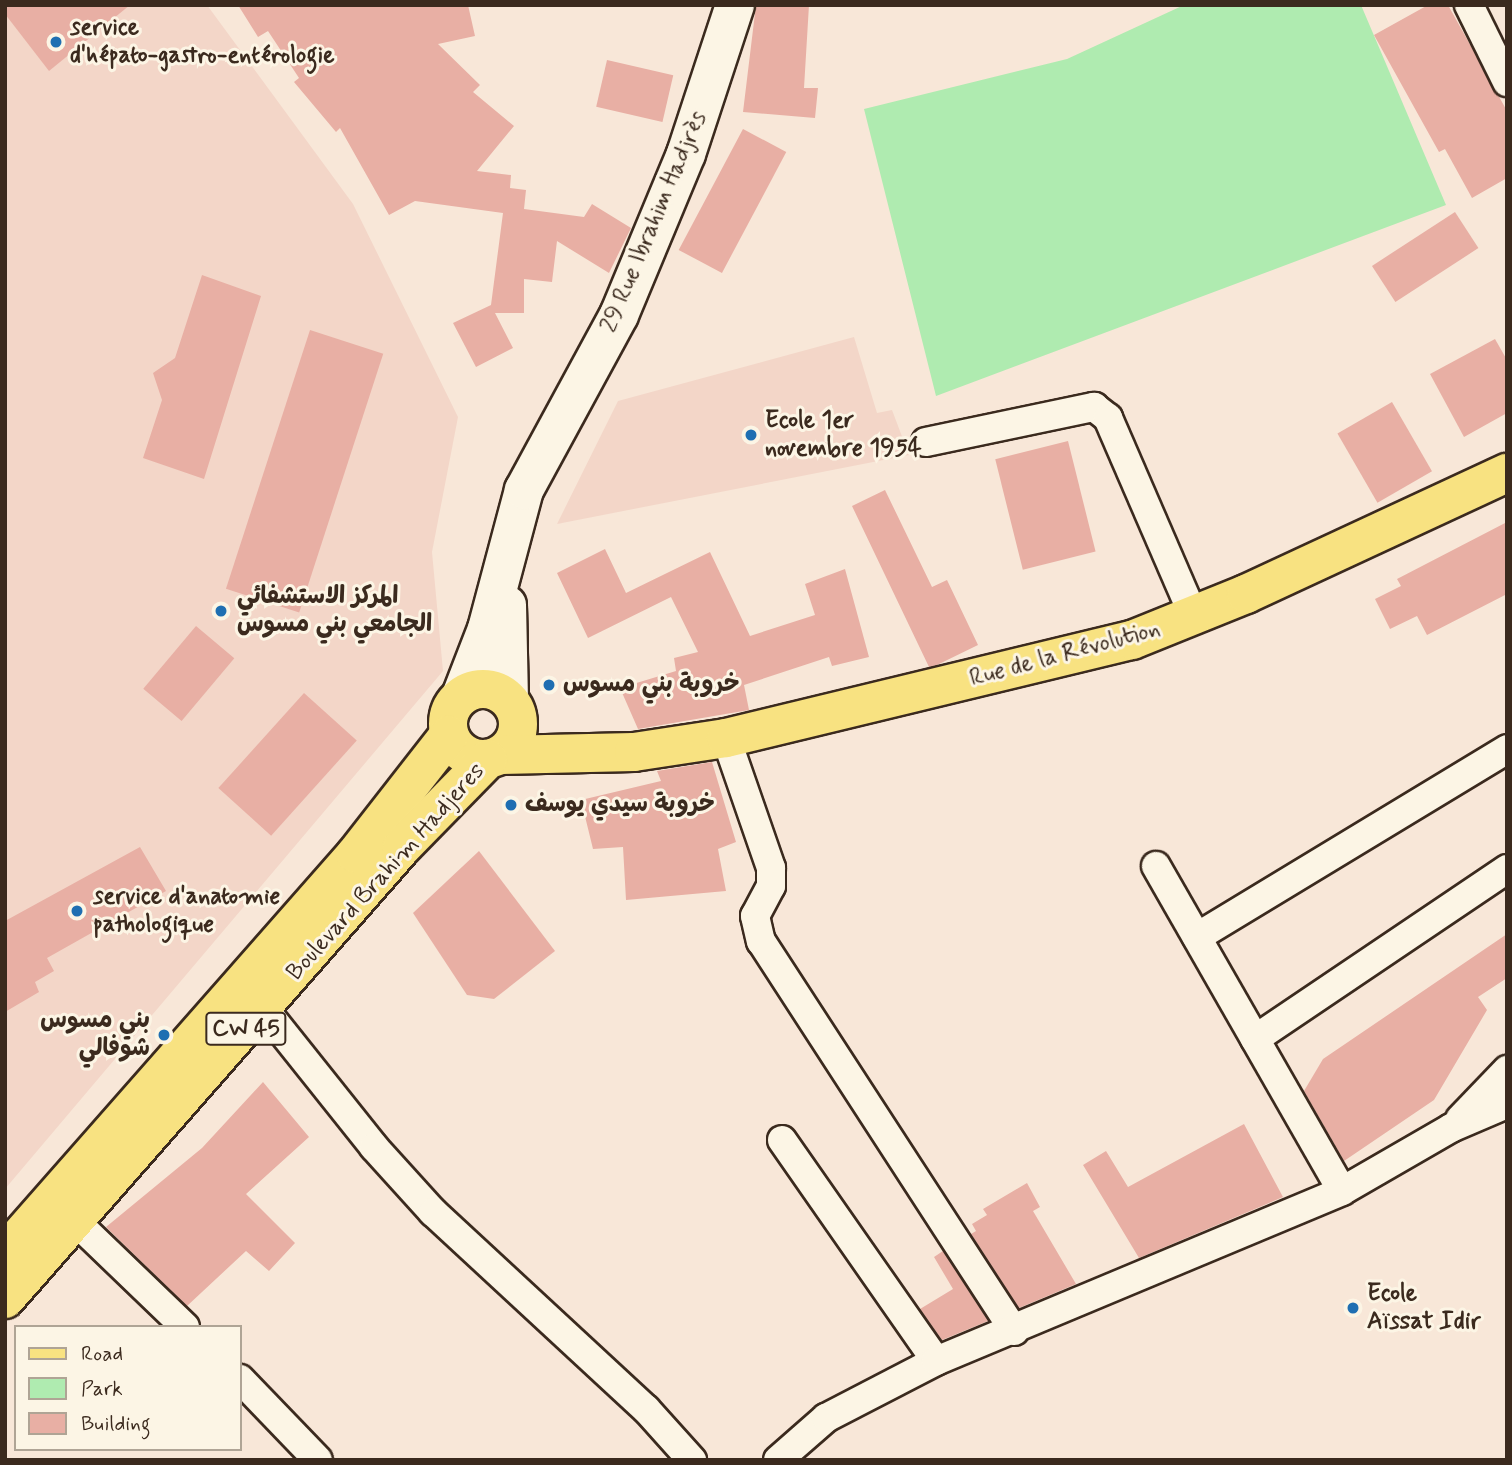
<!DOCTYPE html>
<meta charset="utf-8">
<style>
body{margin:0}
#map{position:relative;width:1512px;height:1465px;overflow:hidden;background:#f8e7d8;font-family:Mynerve,"Playpen Sans Arabic",sans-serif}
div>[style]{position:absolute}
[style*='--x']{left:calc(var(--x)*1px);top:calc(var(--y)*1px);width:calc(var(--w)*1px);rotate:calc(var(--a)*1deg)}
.built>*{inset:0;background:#f3d6c8}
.green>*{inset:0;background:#afebb0}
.building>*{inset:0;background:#e8afa4;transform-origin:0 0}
.roads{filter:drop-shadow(2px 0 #3b2a1e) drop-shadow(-2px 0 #3b2a1e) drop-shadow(0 2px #3b2a1e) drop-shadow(0 -2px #3b2a1e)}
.minor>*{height:28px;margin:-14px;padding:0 14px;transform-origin:14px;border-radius:14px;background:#fcf5e5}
.secondary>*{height:38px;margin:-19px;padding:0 19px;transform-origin:19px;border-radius:19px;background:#fcf5e5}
.primary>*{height:38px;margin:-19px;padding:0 19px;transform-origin:19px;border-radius:19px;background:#f8e281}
.primary>.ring{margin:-19px;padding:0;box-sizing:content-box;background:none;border:38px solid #f8e281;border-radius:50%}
.dots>*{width:19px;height:19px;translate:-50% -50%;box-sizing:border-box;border:4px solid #fcf5e5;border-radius:50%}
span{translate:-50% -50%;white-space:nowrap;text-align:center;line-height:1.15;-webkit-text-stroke:6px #fcf5e5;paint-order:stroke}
.shield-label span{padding:2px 5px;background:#fcf5e5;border:2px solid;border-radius:5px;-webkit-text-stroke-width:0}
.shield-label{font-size:23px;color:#3b2a1e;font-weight:700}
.poi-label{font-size:24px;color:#3b2a1e;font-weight:700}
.left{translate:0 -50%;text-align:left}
.right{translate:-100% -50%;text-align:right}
.street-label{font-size:24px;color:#3b2a1e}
.frame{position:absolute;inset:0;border:7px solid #3b2a1e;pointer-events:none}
.legend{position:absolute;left:14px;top:1325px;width:228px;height:126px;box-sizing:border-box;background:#fcf5e5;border:2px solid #afa495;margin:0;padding:9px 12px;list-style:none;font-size:21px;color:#3b2a1e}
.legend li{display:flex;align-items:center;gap:14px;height:35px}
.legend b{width:35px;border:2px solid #afa495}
</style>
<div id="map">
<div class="built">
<div style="clip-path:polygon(5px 5px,207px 5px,353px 204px,458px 417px,432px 552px,443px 671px,5px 1189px)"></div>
<div style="clip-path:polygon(854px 337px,877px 413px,892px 410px,909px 455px,557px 524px,618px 401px)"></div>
</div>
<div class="green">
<div style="clip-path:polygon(1184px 5px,1361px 5px,1446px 205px,936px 396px,864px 109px,1067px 59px)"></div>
</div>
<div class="building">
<div style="clip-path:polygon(5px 5px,130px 5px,49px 71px,5px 14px)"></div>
<div style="clip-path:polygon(238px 5px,468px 5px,475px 36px,438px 44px,480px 85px,473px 92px,514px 126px,477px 171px,511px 175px,510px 188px,526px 190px,524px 209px,584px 217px,592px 204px,631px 228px,609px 273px,557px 241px,552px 282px,524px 279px,524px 313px,495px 313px,513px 348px,476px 367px,453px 323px,491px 305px,503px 213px,415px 201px,389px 215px,340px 128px,336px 132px,294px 82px,299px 78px,268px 31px,258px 37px)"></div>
<div style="clip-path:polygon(756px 5px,809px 5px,804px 88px,818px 88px,815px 118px,743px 112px)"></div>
<div style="clip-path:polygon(1428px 5px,1448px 5px,1507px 111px,1507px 178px,1472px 198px,1445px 149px,1439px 152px,1374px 35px)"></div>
<div style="left:607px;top:60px;width:68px;height:48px;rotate:13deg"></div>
<div style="left:743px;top:129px;width:49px;height:137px;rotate:28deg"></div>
<div style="left:1455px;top:212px;width:43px;height:99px;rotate:57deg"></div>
<div style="clip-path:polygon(202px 275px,261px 296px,204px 479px,143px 458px,162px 400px,153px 373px,175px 358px)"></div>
<div style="left:310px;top:330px;width:77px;height:272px;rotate:18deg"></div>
<div style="clip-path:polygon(1495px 339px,1507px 360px,1507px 413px,1464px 437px,1430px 374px)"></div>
<div style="left:1392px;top:402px;width:80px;height:63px;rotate:60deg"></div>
<div style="left:1068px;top:441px;width:114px;height:75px;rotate:76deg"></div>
<div style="clip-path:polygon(885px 490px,932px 587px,947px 580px,978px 645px,937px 665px,929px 667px,852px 506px)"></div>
<div style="clip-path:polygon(1507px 522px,1507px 594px,1427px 635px,1417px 616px,1390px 629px,1375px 599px,1401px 586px,1397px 579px)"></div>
<div style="clip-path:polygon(605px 549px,626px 593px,710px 552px,750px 636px,815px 615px,805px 584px,845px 569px,869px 657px,832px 666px,829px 657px,744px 685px,749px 710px,638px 729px,620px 688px,676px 671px,674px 658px,698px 652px,671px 597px,588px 638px,557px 573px)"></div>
<div style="left:196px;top:626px;width:50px;height:82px;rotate:40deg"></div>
<div style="left:304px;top:693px;width:71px;height:128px;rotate:42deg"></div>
<div style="clip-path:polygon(712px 762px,736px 842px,718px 849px,726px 891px,626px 900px,623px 847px,593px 849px,581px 800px,661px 781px,657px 771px)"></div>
<div style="clip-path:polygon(140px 847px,166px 891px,47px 958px,54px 971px,35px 982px,39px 992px,5px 1012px,5px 921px)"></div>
<div style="clip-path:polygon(479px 851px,555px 951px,494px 999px,467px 995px,413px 913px)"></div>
<div style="clip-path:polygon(1507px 934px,1507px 978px,1478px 997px,1487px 1010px,1434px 1100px,1344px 1161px,1304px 1091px,1323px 1059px)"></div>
<div style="clip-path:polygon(263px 1082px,309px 1137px,246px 1194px,295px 1243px,269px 1271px,246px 1251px,187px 1306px,106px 1227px,202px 1148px)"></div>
<div style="clip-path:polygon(1244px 1124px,1283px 1197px,1139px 1258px,1083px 1165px,1106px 1151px,1128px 1187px)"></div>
<div style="clip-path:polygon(1027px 1183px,1040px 1207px,1033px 1211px,1076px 1284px,1019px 1308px,971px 1234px,976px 1231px,972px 1224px,987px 1215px,983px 1209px)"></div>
<div style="clip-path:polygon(943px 1251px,988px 1321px,942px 1340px,920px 1309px,953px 1289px,934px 1257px)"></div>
</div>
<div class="roads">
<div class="minor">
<div style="--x:1469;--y:5;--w:86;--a:63.7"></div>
<div style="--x:926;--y:442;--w:172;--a:-11.8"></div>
<div style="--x:1094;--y:407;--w:18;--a:38"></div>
<div style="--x:1108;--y:418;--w:217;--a:66.6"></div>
<div style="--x:726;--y:738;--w:138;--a:70.9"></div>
<div style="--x:771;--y:868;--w:18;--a:90"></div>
<div style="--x:771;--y:886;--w:34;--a:118"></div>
<div style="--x:755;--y:916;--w:26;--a:77"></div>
<div style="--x:761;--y:941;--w:465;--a:57"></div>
<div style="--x:1156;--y:866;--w:374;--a:60.2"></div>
<div style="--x:1197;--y:937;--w:363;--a:-31.2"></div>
<div style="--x:264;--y:1009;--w:176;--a:51.4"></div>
<div style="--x:374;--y:1147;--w:88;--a:47.8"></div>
<div style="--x:433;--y:1212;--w:290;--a:42.8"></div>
<div style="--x:646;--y:1409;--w:69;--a:48"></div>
<div style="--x:1255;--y:1039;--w:304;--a:-34"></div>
<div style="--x:1460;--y:1119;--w:68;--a:-46.2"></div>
<div style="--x:782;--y:1140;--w:269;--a:55.1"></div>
<div style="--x:74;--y:1220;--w:154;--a:43.9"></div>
<div style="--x:240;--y:1379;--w:112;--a:46.1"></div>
<div style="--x:778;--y:1460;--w:64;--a:-41.2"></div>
<div style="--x:826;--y:1418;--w:124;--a:-27.4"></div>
<div style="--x:936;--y:1361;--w:440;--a:-22.7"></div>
<div style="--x:1342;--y:1191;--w:126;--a:-30"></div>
<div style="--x:1451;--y:1128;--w:61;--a:-23.2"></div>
</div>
<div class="secondary">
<div style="--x:507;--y:605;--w:93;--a:88.8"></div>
<div style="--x:461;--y:696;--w:72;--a:-68.8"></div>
<div style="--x:487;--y:629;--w:144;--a:-75.1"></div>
<div style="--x:524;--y:490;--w:199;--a:-61.5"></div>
<div style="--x:619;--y:315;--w:174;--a:-67.4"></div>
<div style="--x:686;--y:154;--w:157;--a:-71.8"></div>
</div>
<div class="primary">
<div class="ring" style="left:448px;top:689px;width:32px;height:32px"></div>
<div style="--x:501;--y:755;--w:133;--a:-1.3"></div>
<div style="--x:634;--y:752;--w:93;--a:-8.7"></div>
<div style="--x:726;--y:738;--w:418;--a:-13.6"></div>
<div style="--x:1132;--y:640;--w:123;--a:-22"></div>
<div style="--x:1246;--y:594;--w:288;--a:-24.9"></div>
<div style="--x:5;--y:1253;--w:531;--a:-48.66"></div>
<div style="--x:356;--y:854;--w:151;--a:-52"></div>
<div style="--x:5;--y:1299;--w:602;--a:-48.71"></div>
<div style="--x:402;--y:847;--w:123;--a:-45.7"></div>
</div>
</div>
<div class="dots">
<div style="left:56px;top:42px;background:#1f6fb2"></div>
<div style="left:751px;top:435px;background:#1f6fb2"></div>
<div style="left:221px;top:611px;background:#1f6fb2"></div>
<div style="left:549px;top:685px;background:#1f6fb2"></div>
<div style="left:511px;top:805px;background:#1f6fb2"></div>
<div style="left:77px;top:911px;background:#1f6fb2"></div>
<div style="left:164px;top:1035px;background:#1f6fb2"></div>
<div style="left:1353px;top:1308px;background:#1f6fb2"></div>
</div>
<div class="shield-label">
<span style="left:246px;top:1029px">CW 45</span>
</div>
<div class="poi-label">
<span class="left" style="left:70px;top:42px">service<br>d'hépato-gastro-entérologie</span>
<span class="left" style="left:765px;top:435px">Ecole 1er<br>novembre 1954</span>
<span class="left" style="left:237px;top:611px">المركز الاستشفائي<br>الجامعي بني مسوس</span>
<span class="left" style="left:563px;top:685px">خروبة بني مسوس</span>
<span class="left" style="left:525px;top:805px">خروبة سيدي يوسف</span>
<span class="left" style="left:93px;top:911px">service d'anatomie<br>pathologique</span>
<span class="right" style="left:150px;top:1035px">بني مسوس<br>شوفالي</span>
<span class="left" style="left:1367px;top:1308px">Ecole<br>Aïssat Idir</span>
</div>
<div class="street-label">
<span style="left:654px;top:222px;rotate:-67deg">29 Rue Ibrahim Hadjrès</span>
<span style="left:1065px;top:654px;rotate:-15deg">Rue de la Révolution</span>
<span style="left:386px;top:872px;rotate:-48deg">Boulevard Brahim Hadjeres</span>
</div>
<div class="frame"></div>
<ul class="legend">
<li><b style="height:9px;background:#f8e281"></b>Road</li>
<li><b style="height:19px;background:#afebb0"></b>Park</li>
<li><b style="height:19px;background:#e8afa4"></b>Building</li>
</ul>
</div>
